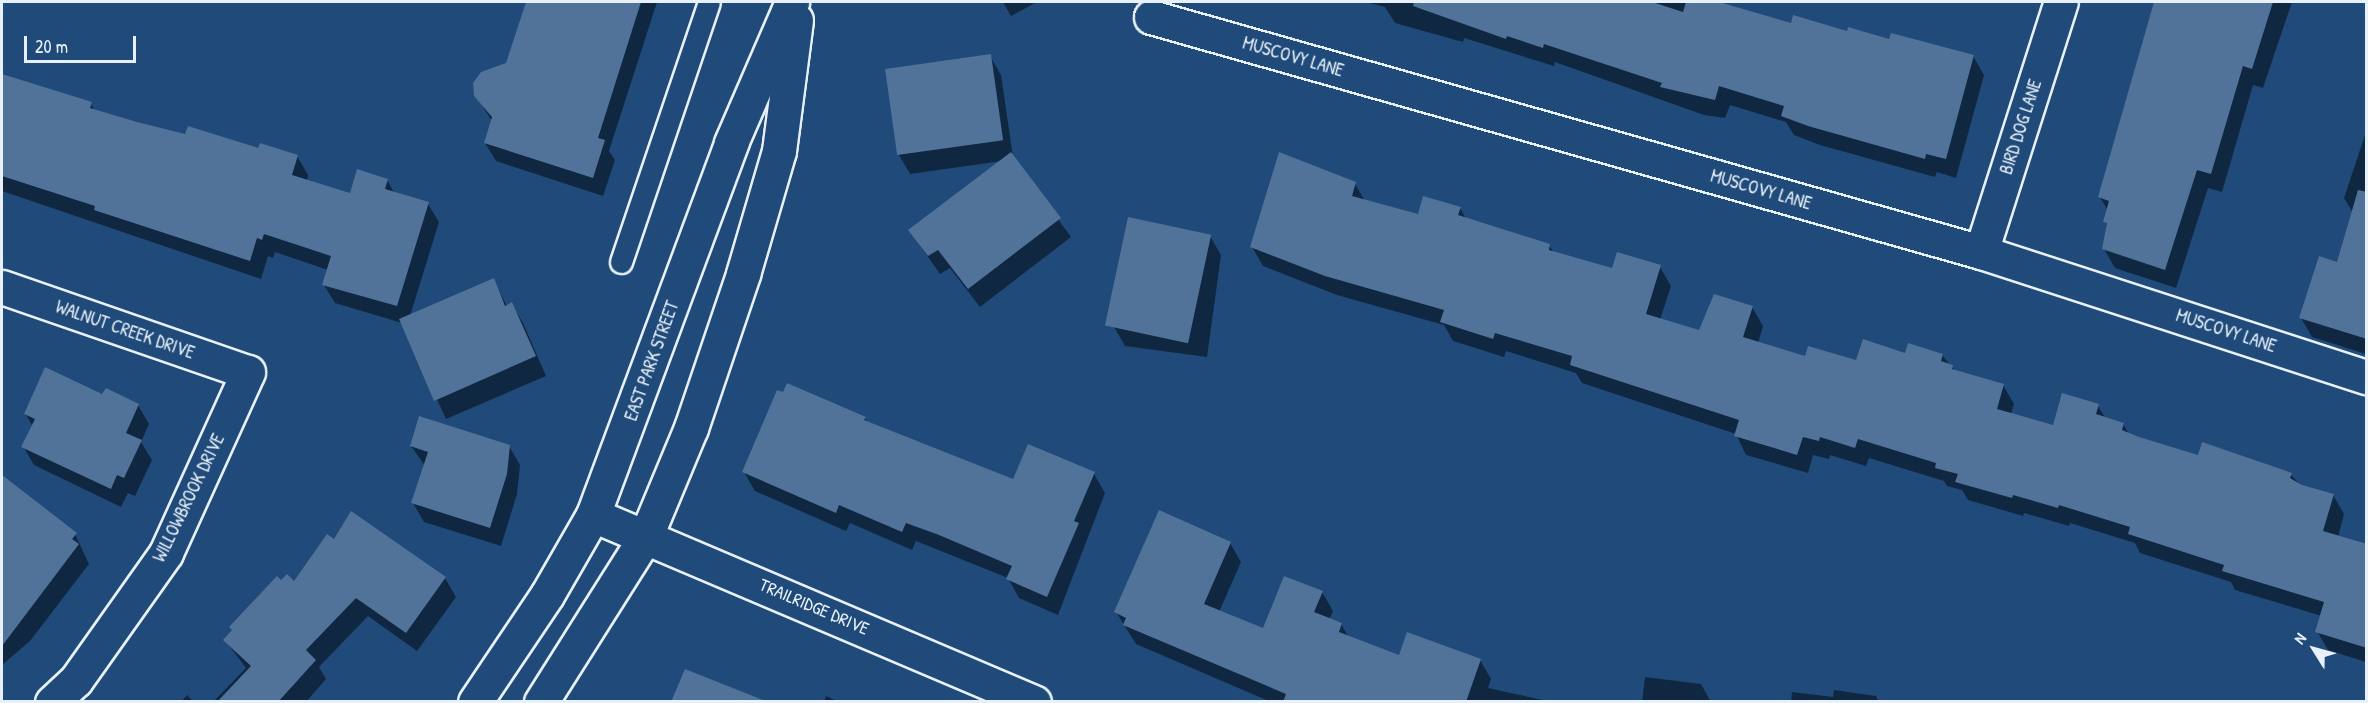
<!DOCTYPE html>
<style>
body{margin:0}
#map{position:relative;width:2368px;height:703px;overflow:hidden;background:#1f4a7a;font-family:"Patrick Hand",sans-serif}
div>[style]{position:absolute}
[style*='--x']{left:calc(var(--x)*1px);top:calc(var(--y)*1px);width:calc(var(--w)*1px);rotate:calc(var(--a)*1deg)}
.shadow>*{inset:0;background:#0007}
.building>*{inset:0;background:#517399;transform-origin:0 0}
.roads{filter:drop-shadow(2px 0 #e8f1f8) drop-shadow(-2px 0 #e8f1f8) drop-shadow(0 2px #e8f1f8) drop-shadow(0 -2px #e8f1f8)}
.lane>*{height:21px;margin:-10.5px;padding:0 10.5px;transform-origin:10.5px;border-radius:10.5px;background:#1f4a7a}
.street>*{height:33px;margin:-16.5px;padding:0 16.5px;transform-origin:16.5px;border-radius:16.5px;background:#1f4a7a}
.secondary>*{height:33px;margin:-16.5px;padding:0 16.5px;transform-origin:16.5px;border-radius:16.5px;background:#1f4a7a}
span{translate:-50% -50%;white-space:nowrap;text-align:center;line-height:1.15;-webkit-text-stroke:4.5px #1f4a7a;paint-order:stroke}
.street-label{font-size:18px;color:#e8f1f8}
.frame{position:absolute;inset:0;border:3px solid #e8f1f8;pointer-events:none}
.north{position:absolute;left:2284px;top:619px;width:60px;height:60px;-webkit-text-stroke:4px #1f4a7a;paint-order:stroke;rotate:307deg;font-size:16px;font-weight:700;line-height:24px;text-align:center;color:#e8f1f8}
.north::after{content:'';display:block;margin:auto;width:21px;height:27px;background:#e8f1f8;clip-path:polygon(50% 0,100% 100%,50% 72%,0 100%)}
.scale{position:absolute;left:24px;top:36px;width:112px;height:27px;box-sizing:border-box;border:3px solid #e8f1f8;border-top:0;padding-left:8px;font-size:18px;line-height:21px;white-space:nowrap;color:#e8f1f8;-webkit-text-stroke:4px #1f4a7a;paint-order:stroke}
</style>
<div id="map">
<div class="shadow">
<div style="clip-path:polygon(527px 2px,657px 2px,609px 151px,615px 160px,603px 196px,496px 161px,485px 143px,492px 121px,476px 96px,507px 64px)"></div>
<div style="clip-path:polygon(1003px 2px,1037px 2px,1011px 16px)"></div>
<div style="clip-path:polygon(1366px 2px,1716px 2px,1792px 25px,1973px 56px,1984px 75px,1956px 178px,1937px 172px,1935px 177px,1820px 145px,1794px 135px,1786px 122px,1730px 105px,1725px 118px,1704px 115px,1555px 62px,1554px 66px,1464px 38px,1463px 42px,1395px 23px,1385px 7px)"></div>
<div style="clip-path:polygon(2156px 2px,2292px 2px,2263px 88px,2253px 85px,2222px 192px,2208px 188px,2176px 288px,2115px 268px,2104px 249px,2108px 211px,2100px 197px)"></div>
<div style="clip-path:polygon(990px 56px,1001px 75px,1013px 157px,1071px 237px,980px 307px,950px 268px,940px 274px,910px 231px,1002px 161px,910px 174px,899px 155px)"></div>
<div style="clip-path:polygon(2px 75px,91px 104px,95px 111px,187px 136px,297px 156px,308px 175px,307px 181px,351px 195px,387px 180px,395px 194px,428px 204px,439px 222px,410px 316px,493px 280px,507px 306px,512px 304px,523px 323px,546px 376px,446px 419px,402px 323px,335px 303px,324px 285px,328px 270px,275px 252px,273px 258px,268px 256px,261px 279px,2px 191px)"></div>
<div style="clip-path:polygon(2366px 132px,2366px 354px,2312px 337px,2301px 318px,2338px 264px,2353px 213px,2344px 198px)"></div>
<div style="clip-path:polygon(1355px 184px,1365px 201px,1419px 216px,1460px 208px,1466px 219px,1549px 245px,1554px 253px,1613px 270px,1660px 267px,1671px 286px,1660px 320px,1700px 332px,1752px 307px,1763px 326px,1758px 343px,1806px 358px,1857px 362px,1906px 354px,1942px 355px,1955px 371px,2003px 385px,2014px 404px,2011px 414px,2054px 427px,2098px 406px,2106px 419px,2123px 424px,2129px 434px,2199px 457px,2291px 475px,2302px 486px,2333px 495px,2344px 514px,2338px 537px,2366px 546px,2366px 662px,2328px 650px,2317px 631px,2322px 616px,2235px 590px,2231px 582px,2140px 553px,2135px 543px,2070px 523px,2069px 526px,2024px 513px,2023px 516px,1968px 500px,1962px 490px,1947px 486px,1944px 481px,1869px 458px,1866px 466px,1830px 455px,1829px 459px,1813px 455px,1808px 473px,1746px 455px,1736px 434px,1582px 383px,1576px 373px,1506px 351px,1504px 357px,1453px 341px,1444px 325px,1337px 295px,1263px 266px,1252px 247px)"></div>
<div style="clip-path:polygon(1129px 219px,1210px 236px,1221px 255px,1207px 357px,1125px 346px,1114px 327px)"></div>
<div style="clip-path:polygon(103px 396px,138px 405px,149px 424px,141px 442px,152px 460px,135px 496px,128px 493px,121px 507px,34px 465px,23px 446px,33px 427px,25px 413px)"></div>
<div style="clip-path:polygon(865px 418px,867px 423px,1014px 481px,1094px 474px,1105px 493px,1058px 615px,1019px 598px,1008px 578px,916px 541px,912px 550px,850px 523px,846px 531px,755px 491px,744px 472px)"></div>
<div style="clip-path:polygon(411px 446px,509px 446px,520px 465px,517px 494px,501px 546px,424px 522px,413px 503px,425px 466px)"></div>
<div style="clip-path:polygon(6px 481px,75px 534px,89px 564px,30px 641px,2px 665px,2px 489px)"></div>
<div style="clip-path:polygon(335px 541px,445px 578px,456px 597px,417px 651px,368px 616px,319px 667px,326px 679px,306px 702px,213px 702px,246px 668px,225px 640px,281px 582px,295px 583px)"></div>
<div style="clip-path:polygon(1230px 543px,1241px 562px,1219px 612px,1264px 630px,1322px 592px,1333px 611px,1329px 620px,1341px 624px,1349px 638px,1400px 657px,1480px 660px,1491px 679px,1488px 688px,1552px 702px,1271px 702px,1136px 644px,1116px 612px)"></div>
<div style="clip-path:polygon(1645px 677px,1701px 684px,1711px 702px,1642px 702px)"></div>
<div style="clip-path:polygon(1834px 690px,1876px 696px,1879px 702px,1791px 702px,1792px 692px,1833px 697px)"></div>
<div style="clip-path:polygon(187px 695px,194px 702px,181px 702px)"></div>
<div style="clip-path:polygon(826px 696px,839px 702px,824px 702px)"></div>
</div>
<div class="building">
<div style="clip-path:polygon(526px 2px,641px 2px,598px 138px,605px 140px,593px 178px,484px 143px,492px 117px,474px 96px,473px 83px,481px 72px,506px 63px)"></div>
<div style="clip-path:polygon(1414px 2px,1652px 2px,1683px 12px,1686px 2px,1719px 2px,1791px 23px,1793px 15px,1847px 31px,1848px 27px,1889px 39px,1891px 33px,1974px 55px,1946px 159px,1926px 154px,1925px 159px,1808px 126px,1781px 116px,1784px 106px,1719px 86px,1715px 100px,1660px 87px,1662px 83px,1544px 44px,1543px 48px,1507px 36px,1506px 39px,1413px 6px)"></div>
<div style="clip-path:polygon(2154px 2px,2273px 2px,2252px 69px,2243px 66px,2211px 174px,2197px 170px,2165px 270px,2102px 249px,2107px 223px,2103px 222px,2109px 201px,2098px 197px)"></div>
<div style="left:991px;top:54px;width:87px;height:107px;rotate:82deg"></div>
<div style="clip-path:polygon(2px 74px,92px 102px,90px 108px,137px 122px,185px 134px,188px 126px,258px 148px,260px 143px,298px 155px,292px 175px,350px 193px,357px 169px,388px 179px,385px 189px,429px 202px,397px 306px,322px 285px,331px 256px,264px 234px,262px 240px,257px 238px,250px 261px,94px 210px,95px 206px,2px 176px)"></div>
<div style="clip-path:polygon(1011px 152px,1061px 218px,968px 289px,938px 250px,928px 256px,908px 230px)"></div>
<div style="clip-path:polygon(1279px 152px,1356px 182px,1352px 196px,1418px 214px,1423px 196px,1461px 207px,1458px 215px,1550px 244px,1549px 250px,1612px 268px,1617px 252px,1661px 265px,1646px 314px,1699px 330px,1714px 294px,1753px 306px,1743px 337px,1805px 356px,1808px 346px,1856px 360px,1863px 339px,1905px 353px,1908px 343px,1943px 354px,1941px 361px,1953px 365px,1952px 369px,2004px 384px,1997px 409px,2053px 425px,2062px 393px,2099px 404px,2096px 414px,2124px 423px,2122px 430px,2139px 437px,2198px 455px,2202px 442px,2292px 473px,2290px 478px,2302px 485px,2334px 494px,2323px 531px,2367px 544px,2367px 648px,2315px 632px,2324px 602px,2222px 571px,2224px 565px,2128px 534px,2130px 527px,2059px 505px,2058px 508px,2013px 495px,2012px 498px,1955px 482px,1958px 474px,1935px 468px,1936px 463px,1858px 439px,1855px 448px,1820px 437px,1819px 441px,1803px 437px,1797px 455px,1734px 436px,1739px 420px,1570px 365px,1572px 356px,1495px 333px,1493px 339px,1440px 322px,1444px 310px,1325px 276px,1250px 247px)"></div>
<div style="clip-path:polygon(2358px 190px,2367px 192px,2367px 339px,2299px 318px,2319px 256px,2337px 262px)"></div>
<div style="left:1128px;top:217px;width:85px;height:111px;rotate:12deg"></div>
<div style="clip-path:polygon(494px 278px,505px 306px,512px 302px,536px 356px,434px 401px,399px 319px)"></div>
<div style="clip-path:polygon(45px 367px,102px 394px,106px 388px,139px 404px,126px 433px,142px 440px,124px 478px,117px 475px,111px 489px,21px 447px,35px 419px,24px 414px)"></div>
<div style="clip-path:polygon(787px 383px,866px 417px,864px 420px,1013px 479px,1028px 444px,1095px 472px,1074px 521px,1079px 523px,1047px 597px,1006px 579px,1012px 566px,939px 535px,906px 523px,902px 532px,839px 505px,836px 513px,742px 472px,777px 390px,783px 392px)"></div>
<div style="clip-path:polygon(419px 416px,510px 445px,507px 474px,490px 528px,411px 503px,428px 452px,410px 446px)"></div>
<div style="clip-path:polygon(2px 475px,77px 533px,72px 539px,79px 544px,2px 646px)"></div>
<div style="clip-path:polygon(1159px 510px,1231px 542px,1204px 604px,1263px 628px,1284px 576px,1323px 591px,1314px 612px,1342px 623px,1339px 632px,1399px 655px,1407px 632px,1481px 659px,1466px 702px,1283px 702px,1286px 694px,1123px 625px,1126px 618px,1114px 612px)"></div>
<div style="clip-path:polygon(351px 511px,446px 577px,406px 633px,356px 598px,306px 650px,316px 660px,278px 702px,217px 702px,251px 666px,223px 640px,232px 630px,229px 627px,277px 576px,281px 580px,287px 574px,294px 581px,327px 534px,334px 539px)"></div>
<div style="clip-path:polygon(685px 669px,763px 700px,763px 702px,671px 702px)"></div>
</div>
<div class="roads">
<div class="lane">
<div style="--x:621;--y:262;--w:274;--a:-71.3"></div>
</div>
<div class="street">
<div style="--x:1151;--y:17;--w:863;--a:15.81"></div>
<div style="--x:1981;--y:252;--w:405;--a:18"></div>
<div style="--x:1981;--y:252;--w:262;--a:-72.3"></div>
<div style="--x:2;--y:287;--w:260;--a:19.1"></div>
<div style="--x:248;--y:372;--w:199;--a:114.4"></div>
<div style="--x:166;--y:553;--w:156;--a:125.3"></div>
<div style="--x:76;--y:680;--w:33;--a:137"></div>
<div style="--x:593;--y:515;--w:479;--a:23"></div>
</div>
<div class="secondary">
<div style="--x:475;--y:702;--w:129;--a:-56.1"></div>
<div style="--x:547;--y:595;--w:92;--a:-60.1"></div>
<div style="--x:593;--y:515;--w:397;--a:-69.6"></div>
<div style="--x:731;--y:143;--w:154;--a:-66.6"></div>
<div style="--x:541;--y:702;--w:196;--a:-57.7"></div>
<div style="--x:646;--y:536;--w:117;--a:-67.4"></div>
<div style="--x:691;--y:428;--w:163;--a:-71.3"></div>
<div style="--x:743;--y:274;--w:128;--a:-73.7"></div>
<div style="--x:779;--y:151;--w:132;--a:-82.6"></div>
</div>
</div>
<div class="street-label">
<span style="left:1293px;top:57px;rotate:16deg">MUSCOVY LANE</span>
<span style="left:2021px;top:127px;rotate:-72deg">BIRD DOG LANE</span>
<span style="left:1761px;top:190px;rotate:16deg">MUSCOVY LANE</span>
<span style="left:125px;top:330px;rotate:19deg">WALNUT CREEK DRIVE</span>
<span style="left:2226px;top:331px;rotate:18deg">MUSCOVY LANE</span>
<span style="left:652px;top:361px;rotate:-70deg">EAST PARK STREET</span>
<span style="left:189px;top:498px;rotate:-64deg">WILLOWBROOK DRIVE</span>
<span style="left:814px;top:607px;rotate:23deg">TRAILRIDGE DRIVE</span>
</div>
<div class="frame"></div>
<div class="north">N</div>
<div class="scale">20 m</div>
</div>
